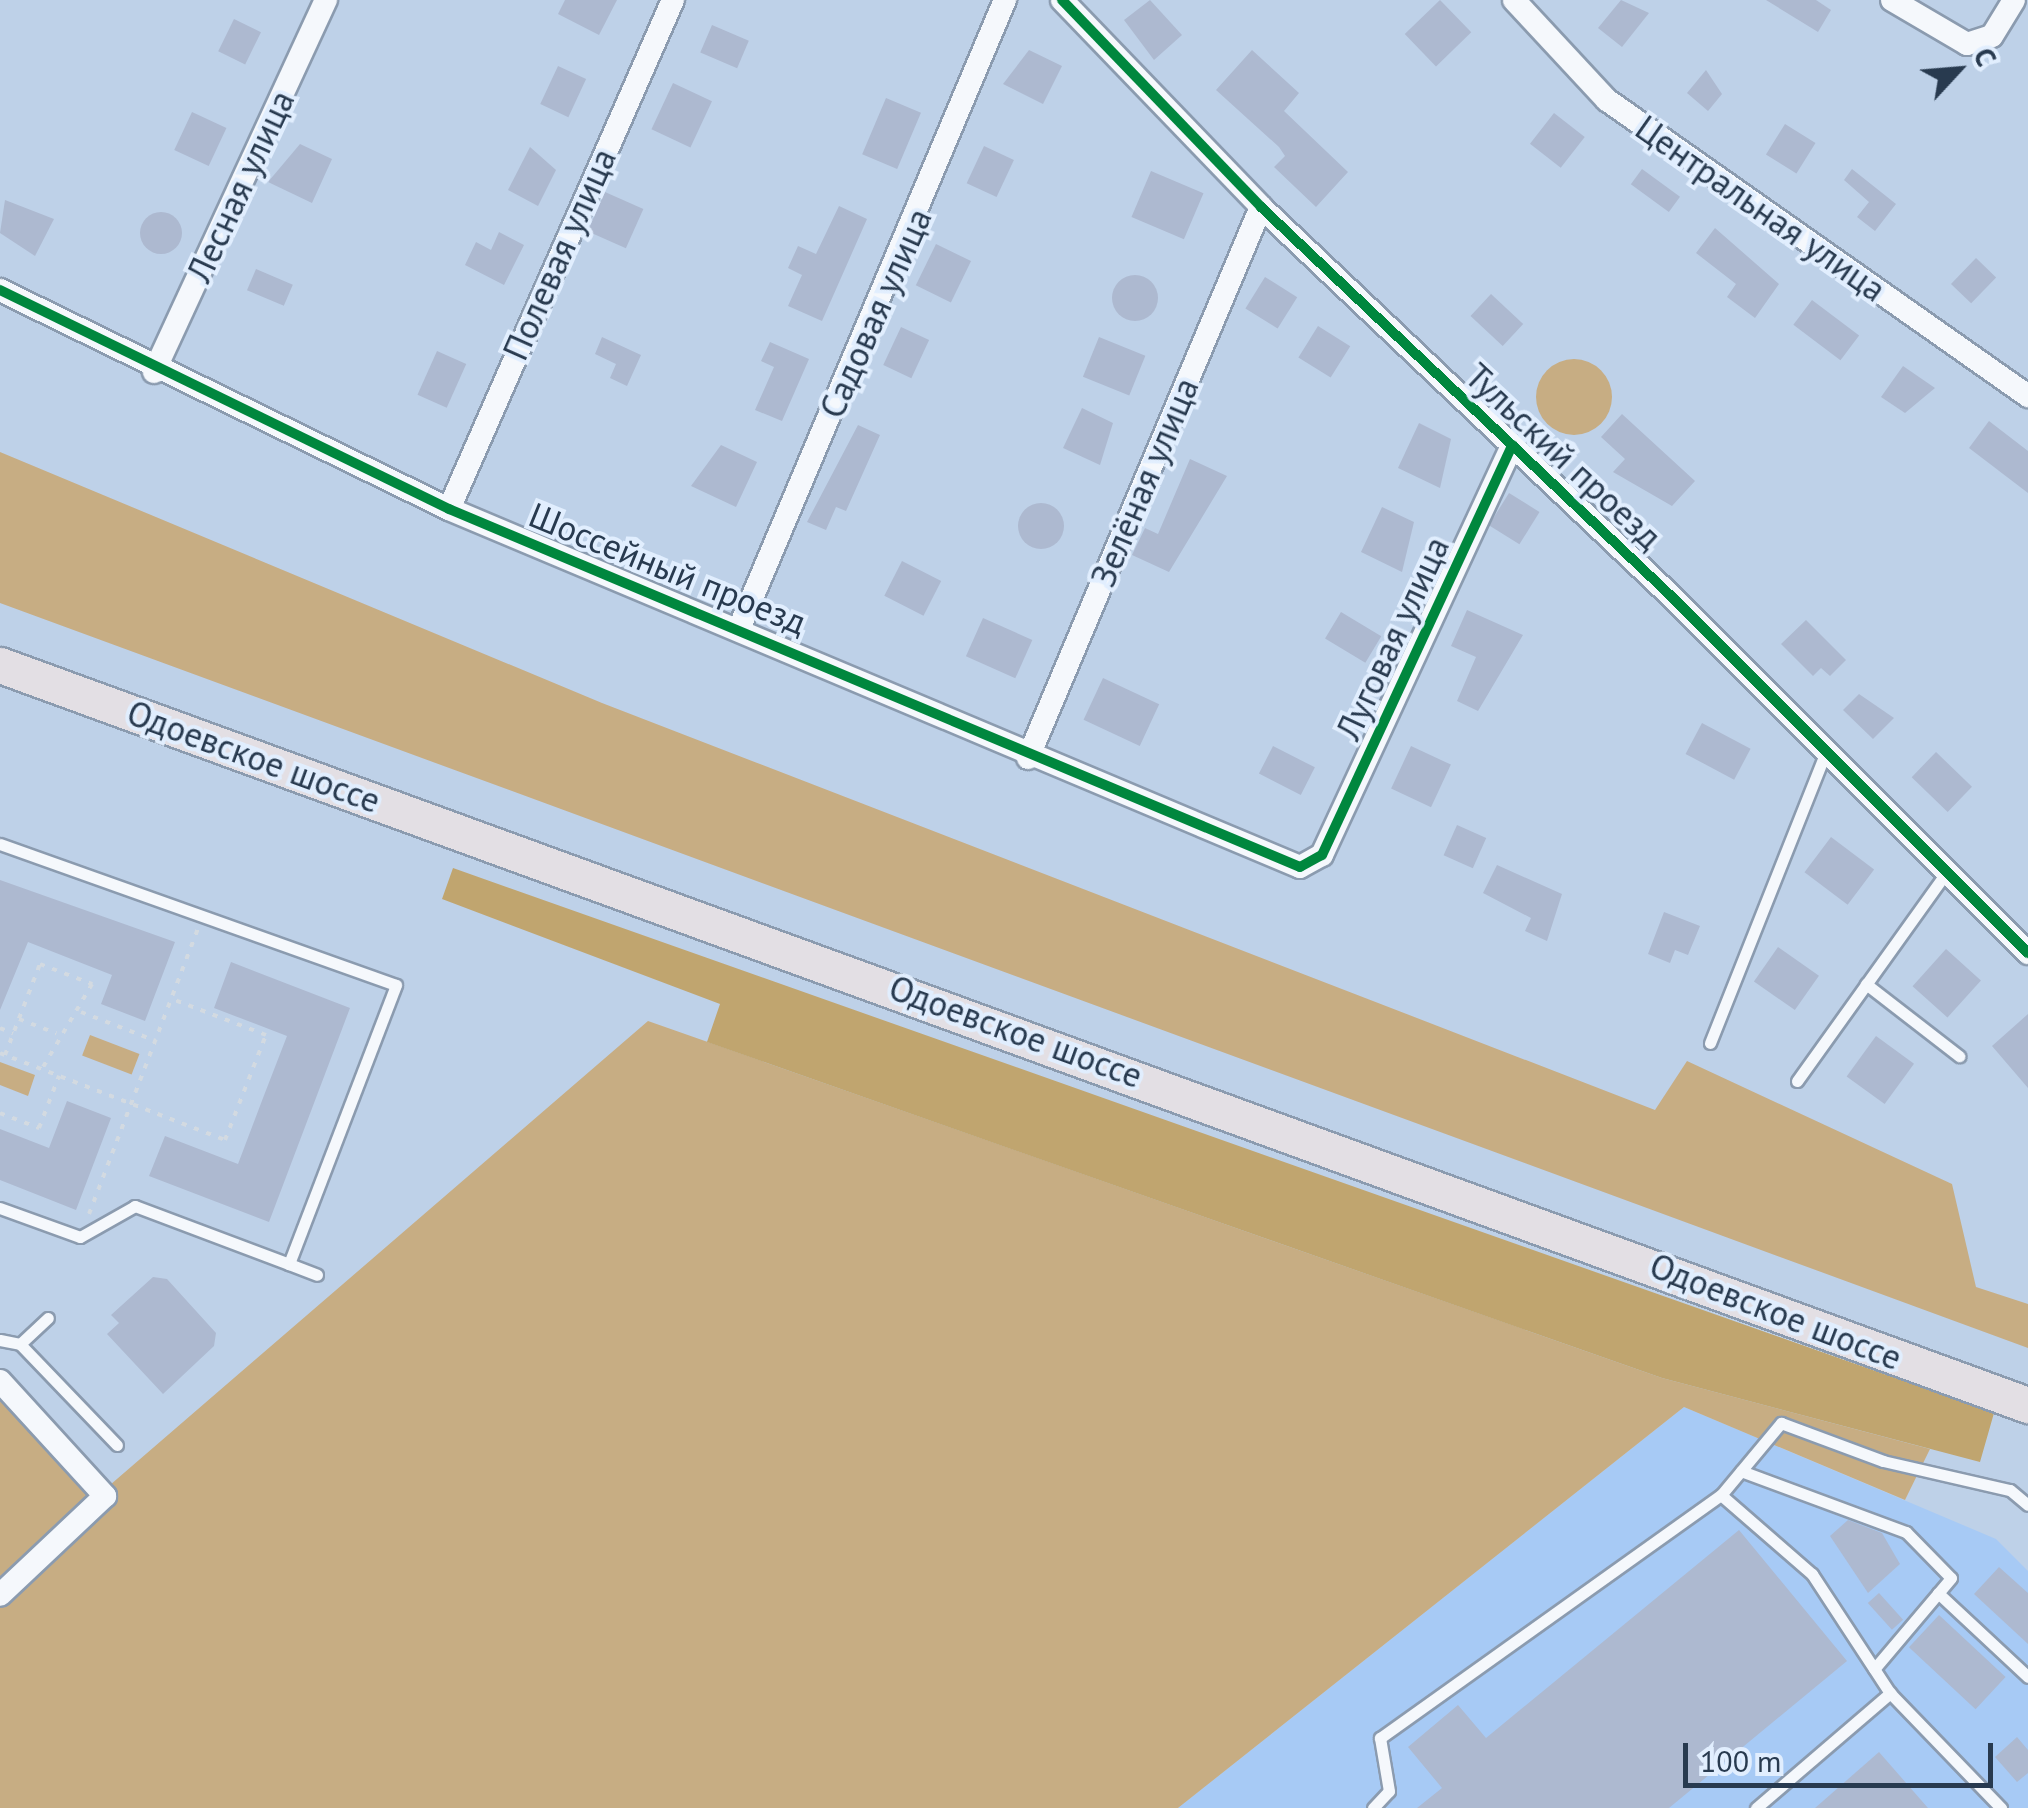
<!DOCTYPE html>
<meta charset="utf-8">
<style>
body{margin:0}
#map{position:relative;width:2028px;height:1808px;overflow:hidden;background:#bed1e8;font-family:"PT Sans",sans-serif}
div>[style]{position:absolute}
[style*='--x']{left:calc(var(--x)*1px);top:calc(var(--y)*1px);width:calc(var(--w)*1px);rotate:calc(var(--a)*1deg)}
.built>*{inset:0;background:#a7caf5}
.green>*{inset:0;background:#c7ad83;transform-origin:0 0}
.round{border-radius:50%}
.forest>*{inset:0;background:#c0a56f}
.building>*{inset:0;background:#adb9d0;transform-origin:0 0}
.path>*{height:4px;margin-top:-2px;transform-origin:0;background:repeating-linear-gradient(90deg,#d3dae1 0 5px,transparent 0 13px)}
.roads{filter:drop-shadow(2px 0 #8b9baf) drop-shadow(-2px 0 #8b9baf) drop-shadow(0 2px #8b9baf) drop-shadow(0 -2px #8b9baf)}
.lane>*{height:11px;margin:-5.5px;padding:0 5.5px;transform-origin:5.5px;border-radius:5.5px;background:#f5f8fc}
.street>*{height:22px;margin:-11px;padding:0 11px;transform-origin:11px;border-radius:11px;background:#f5f8fc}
.primary>*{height:35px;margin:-17.5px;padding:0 17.5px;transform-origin:17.5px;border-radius:17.5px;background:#e3dfe4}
.cycleway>*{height:10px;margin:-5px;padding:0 5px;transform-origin:5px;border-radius:5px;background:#00873e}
span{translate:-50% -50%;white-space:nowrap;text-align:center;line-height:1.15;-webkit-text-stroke:8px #e1eefe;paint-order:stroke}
.street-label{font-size:35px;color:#283a4f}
.north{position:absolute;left:1908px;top:20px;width:100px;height:100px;-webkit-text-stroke:8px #e1eefe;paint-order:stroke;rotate:64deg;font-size:28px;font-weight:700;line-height:40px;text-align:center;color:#283a4f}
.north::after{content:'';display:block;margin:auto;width:35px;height:45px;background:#283a4f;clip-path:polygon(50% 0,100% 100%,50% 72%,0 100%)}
.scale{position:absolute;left:1683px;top:1743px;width:310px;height:45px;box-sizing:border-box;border:5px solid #283a4f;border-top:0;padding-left:12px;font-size:30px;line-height:35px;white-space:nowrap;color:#283a4f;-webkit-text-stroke:8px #e1eefe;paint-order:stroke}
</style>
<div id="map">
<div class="built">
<div style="clip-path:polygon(1684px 1407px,1996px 1539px,2028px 1571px,2028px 1808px,1178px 1808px)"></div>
</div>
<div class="green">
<div class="round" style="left:1536px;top:359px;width:76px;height:76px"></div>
<div style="clip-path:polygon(0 452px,602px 703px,1655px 1110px,1687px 1061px,1952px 1184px,1976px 1287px,2028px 1304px,2028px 1348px,0 603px)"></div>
<div style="clip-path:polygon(648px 1021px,1662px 1378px,1930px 1449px,1905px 1500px,1684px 1407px,1178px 1808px,0 1808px,0 1370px,110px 1485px)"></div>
<div style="left:90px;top:1035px;width:53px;height:22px;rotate:21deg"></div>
<div style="clip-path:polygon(0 1062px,35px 1075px,28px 1096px,0 1085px)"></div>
</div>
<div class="forest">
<div style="clip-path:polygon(453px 868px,1994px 1413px,1980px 1462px,1662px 1378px,707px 1042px,720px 1004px,442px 899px)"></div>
</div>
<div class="building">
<div style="clip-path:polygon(565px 0,617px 0,599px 35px,558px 14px)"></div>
<div style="clip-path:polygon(1150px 0,1182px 35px,1154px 60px,1124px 20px)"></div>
<div style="left:1440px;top:0;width:45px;height:49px;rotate:46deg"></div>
<div style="clip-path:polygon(1621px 0,1649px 13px,1622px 47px,1598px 28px)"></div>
<div style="clip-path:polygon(1766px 0,1816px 0,1831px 10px,1818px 32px)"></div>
<div style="left:234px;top:19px;width:30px;height:36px;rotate:26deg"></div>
<div style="left:712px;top:25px;width:40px;height:30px;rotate:23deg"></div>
<div style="clip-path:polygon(1029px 50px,1062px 66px,1043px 104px,1003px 84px)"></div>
<div style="clip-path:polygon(1252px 50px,1299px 93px,1284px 111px,1348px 172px,1316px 207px,1274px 167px,1285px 156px,1279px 147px,1216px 90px)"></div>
<div style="left:558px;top:66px;width:31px;height:42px;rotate:25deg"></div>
<div style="clip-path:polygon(1706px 70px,1722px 94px,1708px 111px,1687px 93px)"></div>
<div style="left:673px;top:83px;width:43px;height:51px;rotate:25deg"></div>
<div style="left:886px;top:98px;width:38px;height:61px;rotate:23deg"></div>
<div style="left:192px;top:112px;width:38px;height:42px;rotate:25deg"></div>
<div style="left:1554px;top:113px;width:39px;height:39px;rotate:38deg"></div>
<div style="left:1785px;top:124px;width:36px;height:36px;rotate:32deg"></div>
<div style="clip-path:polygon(300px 144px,332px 159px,312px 203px,268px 182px)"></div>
<div style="left:984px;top:146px;width:33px;height:41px;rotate:25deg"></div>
<div style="clip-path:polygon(530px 147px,556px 170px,538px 206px,508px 190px)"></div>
<div style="left:1642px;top:169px;width:47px;height:19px;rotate:36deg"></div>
<div style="clip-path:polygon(1852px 169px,1896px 204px,1875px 231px,1857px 217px,1869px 202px,1844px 180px)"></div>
<div style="left:1151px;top:171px;width:57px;height:50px;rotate:23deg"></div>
<div style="left:605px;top:192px;width:42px;height:43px;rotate:24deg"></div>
<div style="clip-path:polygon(5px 200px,54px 219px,35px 256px,0 233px)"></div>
<div style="clip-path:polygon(839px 206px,867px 219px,822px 321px,788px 306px,802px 275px,788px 268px,798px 246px,816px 254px)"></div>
<div class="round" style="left:140px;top:212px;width:42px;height:42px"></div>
<div style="clip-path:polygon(1715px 228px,1779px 284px,1755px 318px,1727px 297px,1736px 284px,1696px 253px)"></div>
<div style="clip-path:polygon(499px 232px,524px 245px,504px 285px,465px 265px,476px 242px,491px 250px)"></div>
<div style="left:936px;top:244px;width:39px;height:46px;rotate:26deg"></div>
<div style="left:1976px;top:258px;width:28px;height:36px;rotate:44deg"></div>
<div style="left:256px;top:269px;width:40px;height:23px;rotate:23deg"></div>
<div class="round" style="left:1112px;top:275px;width:46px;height:46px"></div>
<div style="left:1265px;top:277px;width:38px;height:37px;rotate:32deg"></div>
<div style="left:1491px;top:294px;width:44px;height:30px;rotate:43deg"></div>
<div style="left:1812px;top:300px;width:59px;height:31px;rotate:37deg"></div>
<div style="left:1318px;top:326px;width:38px;height:37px;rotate:32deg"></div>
<div style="left:901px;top:327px;width:31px;height:42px;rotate:25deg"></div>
<div style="clip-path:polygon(602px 337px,641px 355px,627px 386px,610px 378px,616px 364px,595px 354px)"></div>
<div style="left:1099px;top:337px;width:50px;height:43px;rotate:22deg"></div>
<div style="clip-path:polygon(770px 342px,809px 359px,782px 421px,755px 410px,774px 367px,761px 361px)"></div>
<div style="left:437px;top:351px;width:32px;height:48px;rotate:24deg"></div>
<div style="clip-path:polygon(1903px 366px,1935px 388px,1905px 413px,1881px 397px)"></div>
<div style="clip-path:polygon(1082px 408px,1113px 423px,1100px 465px,1063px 448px)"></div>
<div style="clip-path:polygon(1622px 414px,1695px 481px,1672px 506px,1613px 472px,1625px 459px,1601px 437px)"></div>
<div style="clip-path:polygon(1989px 421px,2028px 451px,2028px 493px,1969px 448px)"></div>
<div style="clip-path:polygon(1419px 423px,1451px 439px,1440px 488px,1398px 468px)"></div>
<div style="clip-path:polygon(858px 425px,880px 435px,846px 511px,836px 507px,826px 530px,807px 522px)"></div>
<div style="clip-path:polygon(721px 445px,757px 462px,736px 507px,691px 486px)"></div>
<div style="clip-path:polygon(1190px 459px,1227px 476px,1169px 572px,1132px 555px,1145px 528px,1158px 534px)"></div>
<div style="left:1509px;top:493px;width:36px;height:38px;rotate:32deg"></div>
<div class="round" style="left:1018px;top:503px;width:46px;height:46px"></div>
<div style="clip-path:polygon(1382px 507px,1414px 522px,1402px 572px,1361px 552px)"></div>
<div style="left:902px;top:561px;width:44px;height:39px;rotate:27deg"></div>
<div style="clip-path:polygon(1467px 610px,1523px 635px,1478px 711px,1457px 701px,1476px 657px,1451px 646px)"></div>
<div style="left:1341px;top:612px;width:47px;height:31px;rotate:31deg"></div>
<div style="left:983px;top:618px;width:54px;height:42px;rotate:24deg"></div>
<div style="clip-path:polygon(1806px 620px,1846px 660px,1830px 676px,1821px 668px,1813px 676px,1781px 644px)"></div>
<div style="left:1103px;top:678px;width:62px;height:46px;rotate:25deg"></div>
<div style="clip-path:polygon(1859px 694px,1894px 718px,1873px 739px,1843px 710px)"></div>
<div style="left:1702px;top:723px;width:55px;height:35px;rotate:28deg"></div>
<div style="left:1273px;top:746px;width:47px;height:31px;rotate:27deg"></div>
<div style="left:1411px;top:746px;width:44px;height:47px;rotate:25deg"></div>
<div style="left:1936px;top:752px;width:50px;height:35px;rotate:44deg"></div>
<div style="left:1457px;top:825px;width:32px;height:33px;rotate:24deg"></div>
<div style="left:1831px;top:837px;width:54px;height:44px;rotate:37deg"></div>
<div style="clip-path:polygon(1497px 865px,1562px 894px,1547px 941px,1525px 931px,1531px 918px,1483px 893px)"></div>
<div style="clip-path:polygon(0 880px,175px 942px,145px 1021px,101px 1004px,112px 975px,28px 942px,0 1010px)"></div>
<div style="clip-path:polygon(1664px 912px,1700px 926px,1688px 955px,1675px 950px,1670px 963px,1648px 954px)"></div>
<div style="left:1778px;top:947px;width:50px;height:42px;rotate:35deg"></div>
<div style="left:1946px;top:949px;width:47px;height:50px;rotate:42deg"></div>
<div style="clip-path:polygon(231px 962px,350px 1008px,269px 1222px,149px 1176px,165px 1136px,238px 1164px,263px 1098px,287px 1036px,214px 1008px)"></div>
<div style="clip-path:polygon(2028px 1014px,2028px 1088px,1992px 1046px)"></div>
<div style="left:1876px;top:1036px;width:47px;height:50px;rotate:36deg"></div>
<div style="clip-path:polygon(67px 1101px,111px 1118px,76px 1210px,0 1180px,0 1129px,49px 1148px)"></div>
<div style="clip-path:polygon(153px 1277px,167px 1279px,216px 1333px,214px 1346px,163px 1394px,107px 1334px,119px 1323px,111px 1315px)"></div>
<div style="clip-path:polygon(1848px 1520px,1882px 1533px,1900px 1564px,1868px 1593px,1830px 1536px)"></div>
<div style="clip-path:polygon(1739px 1530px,1847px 1661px,1669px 1808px,1417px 1808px,1442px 1788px,1408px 1747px,1458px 1705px,1486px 1738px)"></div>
<div style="clip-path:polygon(1999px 1567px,2028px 1593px,2028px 1644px,1974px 1594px)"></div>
<div style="left:1879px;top:1593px;width:36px;height:15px;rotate:48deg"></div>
<div style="left:1939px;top:1615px;width:91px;height:44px;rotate:43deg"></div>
<div style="clip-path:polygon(2017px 1737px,2028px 1750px,2028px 1773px,2017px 1782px,1995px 1757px)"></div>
<div style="clip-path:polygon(1879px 1752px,1928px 1808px,1815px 1808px)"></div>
</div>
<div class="path">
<div style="--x:81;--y:1012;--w:80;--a:21.1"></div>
<div style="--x:19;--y:1019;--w:40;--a:21"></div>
<div style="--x:0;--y:1028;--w:14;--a:21"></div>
<div style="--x:0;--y:1053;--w:241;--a:21.1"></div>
<div style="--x:225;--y:1140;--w:113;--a:-68.7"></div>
<div style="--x:266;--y:1035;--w:101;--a:-159"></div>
<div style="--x:5;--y:1055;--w:97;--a:-69"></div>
<div style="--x:40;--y:964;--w:56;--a:21"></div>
<div style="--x:92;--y:984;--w:99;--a:120.5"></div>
<div style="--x:0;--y:1113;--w:42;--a:21"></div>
<div style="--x:39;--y:1128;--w:56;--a:-69"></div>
<div style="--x:89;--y:1214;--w:305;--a:-69.1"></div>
</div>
<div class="roads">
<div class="lane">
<div style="--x:0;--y:844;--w:420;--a:19.6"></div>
<div style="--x:396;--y:985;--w:299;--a:111"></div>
<div style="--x:289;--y:1264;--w:165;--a:-159.4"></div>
<div style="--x:135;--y:1206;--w:63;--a:150.6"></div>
<div style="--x:80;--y:1237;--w:85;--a:-160.1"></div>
<div style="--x:1866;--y:984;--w:118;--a:37.7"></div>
<div style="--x:1710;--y:1043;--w:311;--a:-68.3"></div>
<div style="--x:1797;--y:1081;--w:256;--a:-54.4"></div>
<div style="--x:289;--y:1264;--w:30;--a:21"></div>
<div style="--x:0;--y:1340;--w:20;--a:11"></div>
<div style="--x:20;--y:1344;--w:140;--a:46.2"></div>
<div style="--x:20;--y:1344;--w:38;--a:-43"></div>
<div style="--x:1741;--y:1471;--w:176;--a:20.3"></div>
<div style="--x:1906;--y:1532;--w:64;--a:45.6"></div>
<div style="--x:1951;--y:1578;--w:119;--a:130.2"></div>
<div style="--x:1721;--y:1495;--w:121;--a:41"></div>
<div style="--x:1812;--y:1574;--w:142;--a:56.8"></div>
<div style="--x:1890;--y:1693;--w:160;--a:46"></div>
<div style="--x:1938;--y:1593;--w:123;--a:43"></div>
<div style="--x:1373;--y:1808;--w:23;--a:-47"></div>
<div style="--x:1389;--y:1791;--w:54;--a:-99.6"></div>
<div style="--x:1380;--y:1738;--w:419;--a:-35.5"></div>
<div style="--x:1721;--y:1495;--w:94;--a:-50.2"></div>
<div style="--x:1781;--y:1423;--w:109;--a:20.4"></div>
<div style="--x:1883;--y:1461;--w:130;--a:12.9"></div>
<div style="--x:2010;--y:1490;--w:23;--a:40"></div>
<div style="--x:1756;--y:1808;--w:177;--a:-40.6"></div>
</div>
<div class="street">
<div style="--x:1062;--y:0;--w:287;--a:46.1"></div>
<div style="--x:1261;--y:207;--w:565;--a:43.49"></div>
<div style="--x:1671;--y:596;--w:505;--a:45"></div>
<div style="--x:1514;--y:0;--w:137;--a:47.1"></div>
<div style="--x:1607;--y:100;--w:515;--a:35.11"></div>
<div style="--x:1892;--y:0;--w:87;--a:30.4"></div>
<div style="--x:1967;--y:44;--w:26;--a:-18"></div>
<div style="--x:1992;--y:36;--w:42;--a:-58.6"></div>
<div style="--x:0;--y:290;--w:500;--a:26"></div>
<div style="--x:449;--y:509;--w:923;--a:22.82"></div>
<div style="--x:1300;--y:867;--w:25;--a:-29"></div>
<div style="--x:1322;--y:855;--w:452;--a:-65.1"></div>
<div style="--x:154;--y:372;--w:410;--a:-65.2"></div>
<div style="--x:449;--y:509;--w:556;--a:-66.25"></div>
<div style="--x:741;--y:624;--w:678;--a:-67.07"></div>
<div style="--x:1028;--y:758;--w:598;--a:-67.08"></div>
<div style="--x:0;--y:1381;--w:156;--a:47.6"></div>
<div style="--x:105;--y:1496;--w:144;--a:136.7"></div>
</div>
<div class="primary">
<div style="--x:0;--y:665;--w:2159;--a:20.05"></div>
</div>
</div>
<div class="cycleway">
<div style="--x:1062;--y:0;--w:287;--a:46.1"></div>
<div style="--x:1261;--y:207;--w:565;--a:43.49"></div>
<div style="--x:1671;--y:596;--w:505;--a:45"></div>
<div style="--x:0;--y:290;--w:500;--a:26"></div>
<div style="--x:449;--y:509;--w:923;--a:22.82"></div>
<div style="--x:1300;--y:867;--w:25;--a:-29"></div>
<div style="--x:1322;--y:855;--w:452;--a:-65.1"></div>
</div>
<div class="street-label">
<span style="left:240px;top:186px;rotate:-65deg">Лесная улица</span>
<span style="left:1761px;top:208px;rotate:35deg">Центральная улица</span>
<span style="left:559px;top:254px;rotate:-66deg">Полевая улица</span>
<span style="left:875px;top:313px;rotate:-66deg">Садовая улица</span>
<span style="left:1564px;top:456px;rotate:43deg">Тульский проезд</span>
<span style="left:1144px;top:482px;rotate:-67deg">Зелёная улица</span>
<span style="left:668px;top:568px;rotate:22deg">Шоссейный проезд</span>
<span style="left:1392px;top:638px;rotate:-65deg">Луговая улица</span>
<span style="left:254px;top:756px;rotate:20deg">Одоевское шоссе</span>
<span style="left:1016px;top:1031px;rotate:20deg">Одоевское шоссе</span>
<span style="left:1776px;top:1311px;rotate:21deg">Одоевское шоссе</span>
</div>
<div class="north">С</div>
<div class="scale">100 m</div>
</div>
